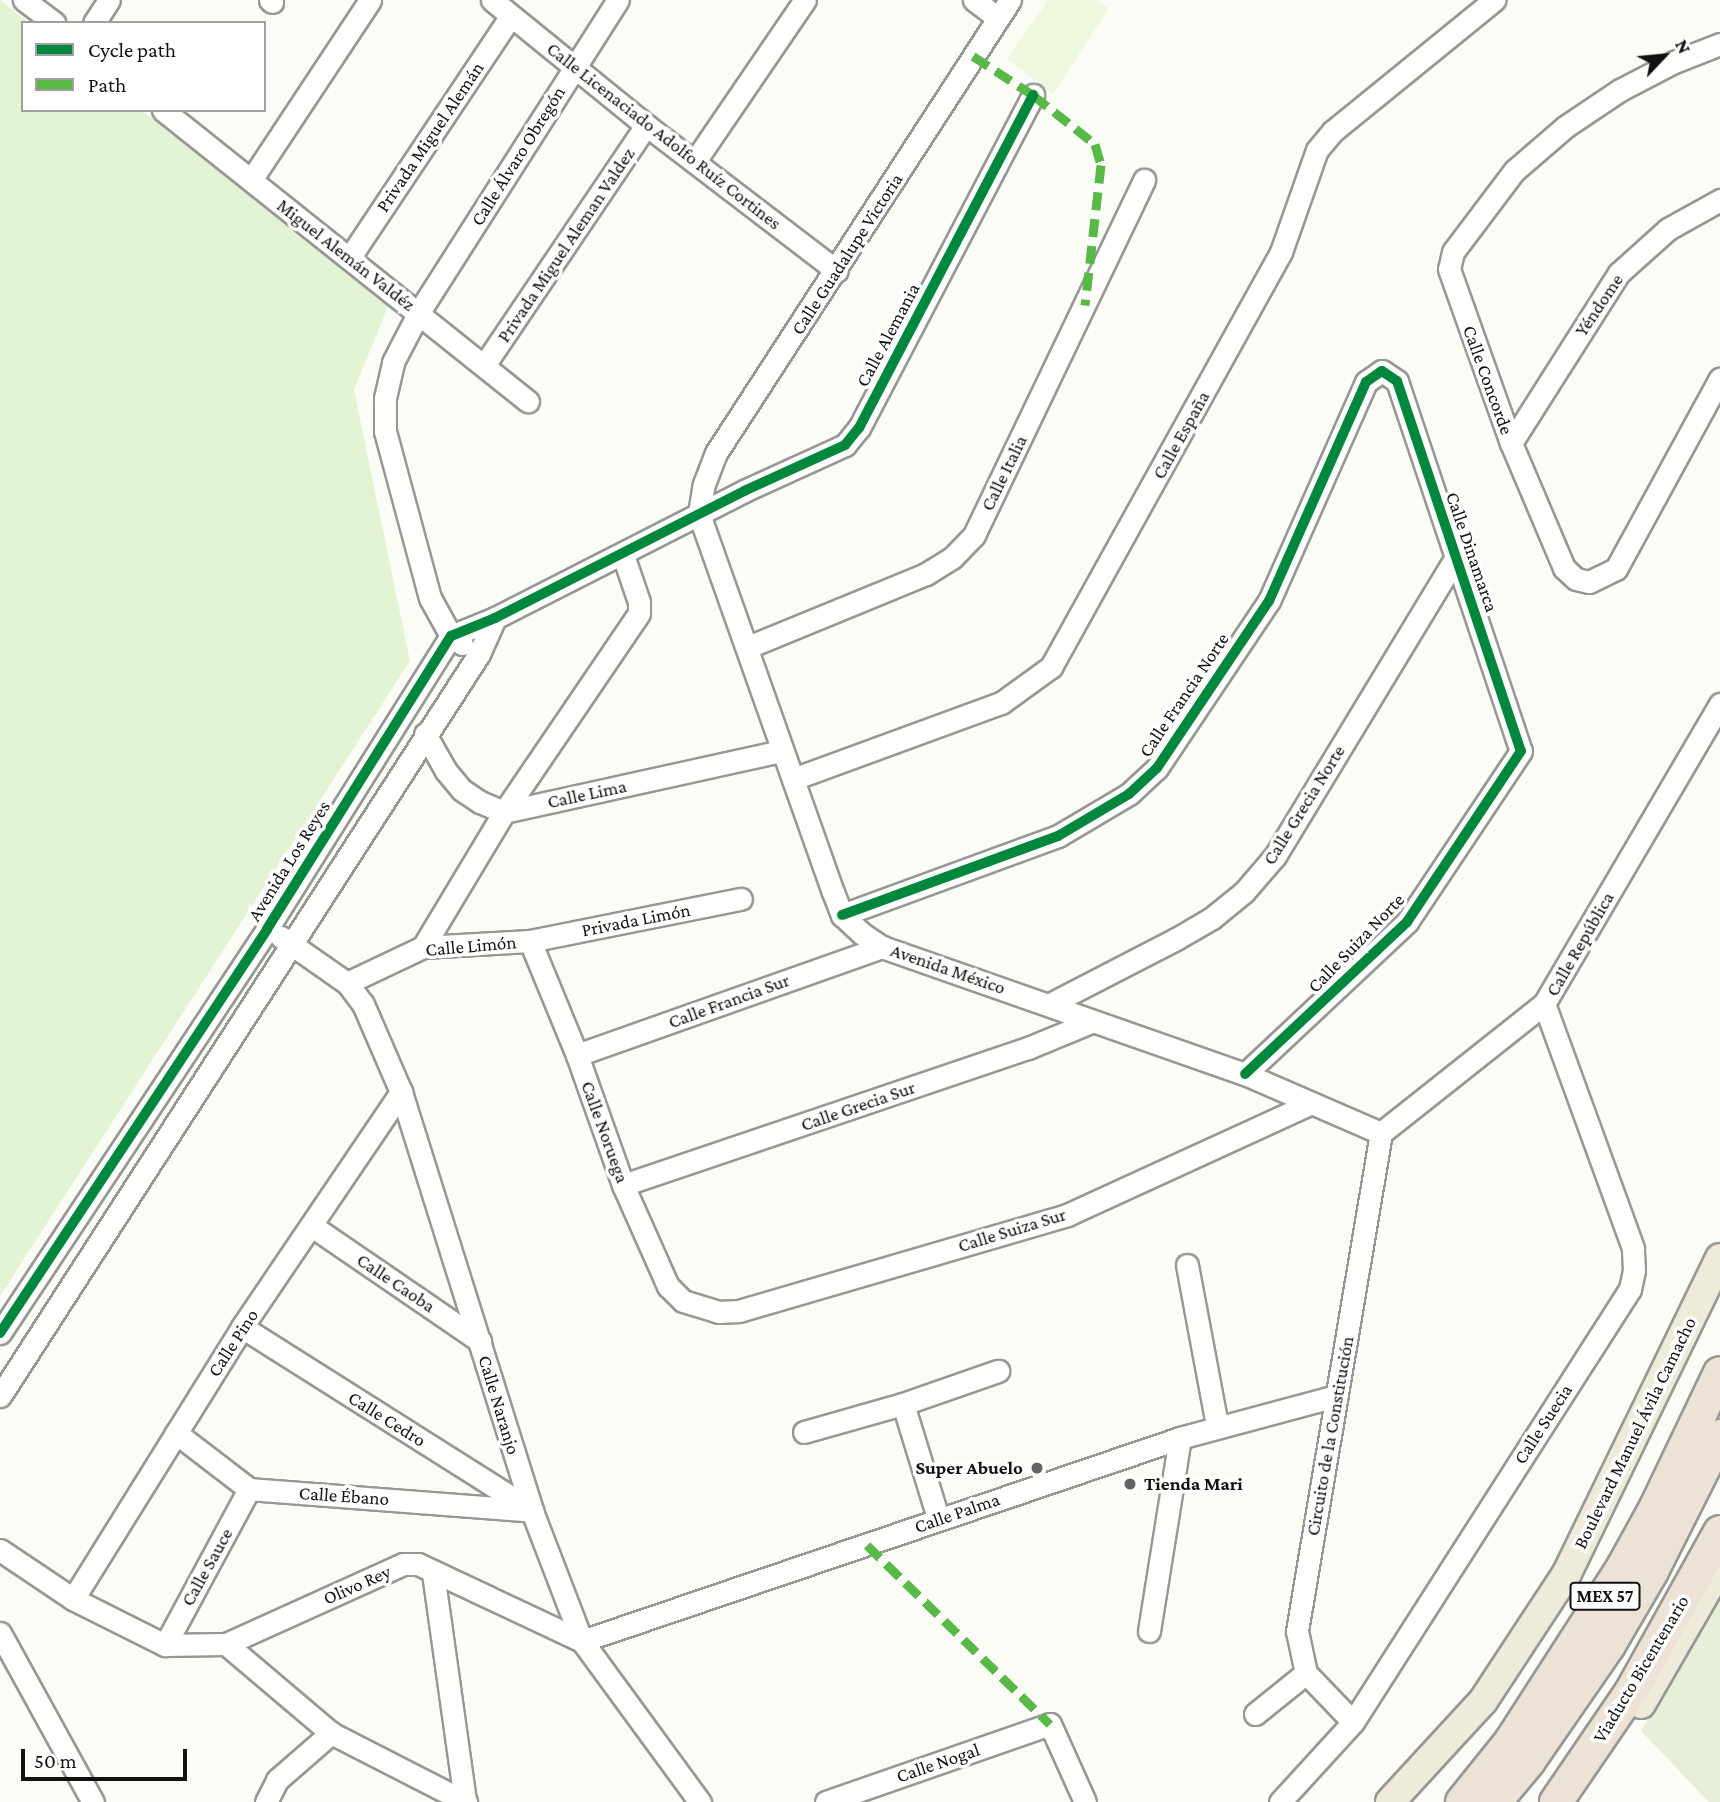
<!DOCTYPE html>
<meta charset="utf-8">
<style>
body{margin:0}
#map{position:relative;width:1720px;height:1802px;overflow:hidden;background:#fcfcf7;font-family:"Crimson Pro",serif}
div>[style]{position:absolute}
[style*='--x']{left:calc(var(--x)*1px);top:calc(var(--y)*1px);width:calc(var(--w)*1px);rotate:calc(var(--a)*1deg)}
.green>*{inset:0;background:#e3f4d5}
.cemetery>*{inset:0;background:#e7efd9}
.pitch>*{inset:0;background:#eef8df}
.roads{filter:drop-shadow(2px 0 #979795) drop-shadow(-2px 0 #979795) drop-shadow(0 2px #979795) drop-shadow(0 -2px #979795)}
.minor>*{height:21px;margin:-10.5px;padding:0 10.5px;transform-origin:10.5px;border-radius:10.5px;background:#fffffe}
.major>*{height:28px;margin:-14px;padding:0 14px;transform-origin:14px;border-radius:14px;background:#eeebda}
.highway>*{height:32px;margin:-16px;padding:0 16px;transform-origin:16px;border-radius:16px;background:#ece2d6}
.quiet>*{height:9px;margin-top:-4.5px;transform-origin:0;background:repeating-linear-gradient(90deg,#58b947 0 18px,transparent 0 27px)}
.cycleway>*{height:10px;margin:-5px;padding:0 5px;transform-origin:5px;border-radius:5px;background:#00873e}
.dots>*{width:19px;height:19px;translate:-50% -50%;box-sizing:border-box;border:4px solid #fff;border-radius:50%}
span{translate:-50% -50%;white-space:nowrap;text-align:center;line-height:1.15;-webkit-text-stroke:7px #fff;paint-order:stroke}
.shield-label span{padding:2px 5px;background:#fff;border:2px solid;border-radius:5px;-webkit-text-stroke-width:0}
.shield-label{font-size:18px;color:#111;font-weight:700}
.street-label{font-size:19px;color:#111}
.poi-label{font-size:19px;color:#111;font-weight:700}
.right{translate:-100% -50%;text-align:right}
.left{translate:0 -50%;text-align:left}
.legend{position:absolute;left:21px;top:21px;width:245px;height:91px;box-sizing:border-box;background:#fff;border:2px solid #a0a0a0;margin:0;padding:9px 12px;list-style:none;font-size:21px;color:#111}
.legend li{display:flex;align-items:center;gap:14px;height:35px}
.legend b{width:35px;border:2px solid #a0a0a0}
.north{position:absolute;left:1629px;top:21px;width:70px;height:70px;-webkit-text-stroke:5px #fff;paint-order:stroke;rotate:64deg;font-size:19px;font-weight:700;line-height:28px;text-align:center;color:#111}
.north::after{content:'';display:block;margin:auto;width:24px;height:32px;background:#111;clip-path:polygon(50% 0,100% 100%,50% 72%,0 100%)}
.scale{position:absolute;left:21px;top:1749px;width:166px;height:32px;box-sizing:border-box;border:4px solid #111;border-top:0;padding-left:9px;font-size:21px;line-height:24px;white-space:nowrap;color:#111;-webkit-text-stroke:5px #fff;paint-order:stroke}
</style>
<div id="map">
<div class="green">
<div style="clip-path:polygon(0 0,29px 23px,23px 23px,23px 110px,141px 110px,389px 304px,354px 390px,410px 661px,0 1296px)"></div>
</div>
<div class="cemetery">
<div style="clip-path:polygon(1720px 1586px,1720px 1802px,1709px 1802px,1641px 1731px)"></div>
</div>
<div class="pitch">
<div style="clip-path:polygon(1048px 0,1097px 0,1109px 8px,1053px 94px,1007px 59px)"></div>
</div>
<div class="roads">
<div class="minor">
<div style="--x:24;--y:0;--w:38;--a:37"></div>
<div style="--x:270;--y:0;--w:3;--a:45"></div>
<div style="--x:492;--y:0;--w:198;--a:39.1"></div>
<div style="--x:646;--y:125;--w:240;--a:37.4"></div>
<div style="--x:974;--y:0;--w:30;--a:37"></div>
<div style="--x:94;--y:23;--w:27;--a:-57"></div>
<div style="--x:1720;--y:44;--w:49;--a:158.6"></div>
<div style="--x:1674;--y:62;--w:61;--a:152.6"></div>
<div style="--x:1620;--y:90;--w:66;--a:146.1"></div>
<div style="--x:1565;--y:127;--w:67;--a:139.2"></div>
<div style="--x:1514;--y:171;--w:101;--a:127"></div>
<div style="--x:1453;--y:252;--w:17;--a:103"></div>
<div style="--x:1449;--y:269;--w:185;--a:70.4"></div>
<div style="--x:1511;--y:443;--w:136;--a:67"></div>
<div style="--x:1564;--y:568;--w:16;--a:43"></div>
<div style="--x:1576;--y:579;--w:13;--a:13"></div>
<div style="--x:1589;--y:582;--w:30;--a:-26"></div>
<div style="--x:1616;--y:569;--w:217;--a:-61.4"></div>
<div style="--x:163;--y:110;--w:467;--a:38.6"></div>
<div style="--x:695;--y:161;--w:195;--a:-55.7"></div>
<div style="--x:251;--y:180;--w:216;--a:-56.5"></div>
<div style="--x:350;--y:257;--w:290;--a:-56.3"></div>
<div style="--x:485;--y:364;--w:288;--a:-56"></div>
<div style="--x:1511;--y:443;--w:201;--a:-57.6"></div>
<div style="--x:1619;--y:273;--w:66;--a:-41.9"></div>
<div style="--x:1668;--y:229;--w:60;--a:-29.1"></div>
<div style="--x:699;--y:514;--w:401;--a:70.5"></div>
<div style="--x:833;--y:892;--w:25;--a:69"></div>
<div style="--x:842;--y:915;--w:26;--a:43"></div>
<div style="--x:861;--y:933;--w:25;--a:34"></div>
<div style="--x:882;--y:947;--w:385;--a:19.3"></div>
<div style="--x:1245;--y:1074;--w:148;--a:23.5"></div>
<div style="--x:699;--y:514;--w:30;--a:-81"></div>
<div style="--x:704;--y:484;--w:33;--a:-69"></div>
<div style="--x:716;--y:453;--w:540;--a:-57.02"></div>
<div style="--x:462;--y:644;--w:14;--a:-144"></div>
<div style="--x:451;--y:636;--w:43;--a:-118.9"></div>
<div style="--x:430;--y:598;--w:173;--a:-105.1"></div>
<div style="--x:385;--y:431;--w:33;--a:-90"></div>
<div style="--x:385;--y:398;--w:37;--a:-77"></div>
<div style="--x:393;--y:362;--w:56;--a:-62.5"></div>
<div style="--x:419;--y:312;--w:370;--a:-57.5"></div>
<div style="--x:748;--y:647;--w:192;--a:-22.3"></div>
<div style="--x:926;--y:574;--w:31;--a:-32"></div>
<div style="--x:952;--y:558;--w:32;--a:-46"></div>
<div style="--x:974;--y:535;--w:394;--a:-64.4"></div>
<div style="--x:425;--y:734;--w:43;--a:60.4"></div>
<div style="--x:446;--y:771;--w:25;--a:50"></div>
<div style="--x:462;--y:790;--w:22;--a:34"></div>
<div style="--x:480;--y:802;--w:26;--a:23"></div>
<div style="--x:504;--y:812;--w:285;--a:-12.4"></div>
<div style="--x:793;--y:779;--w:221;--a:-20.1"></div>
<div style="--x:1001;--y:703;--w:62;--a:-35.8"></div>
<div style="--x:1051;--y:667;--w:474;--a:-61"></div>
<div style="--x:1281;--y:252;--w:108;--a:-70.6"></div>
<div style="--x:1317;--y:150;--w:25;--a:-50"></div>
<div style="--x:1333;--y:131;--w:208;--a:-39.1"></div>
<div style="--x:842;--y:915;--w:230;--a:-20.1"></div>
<div style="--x:1058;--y:836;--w:82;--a:-30.6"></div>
<div style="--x:1129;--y:794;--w:38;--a:-43"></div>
<div style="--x:1157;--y:768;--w:201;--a:-56.2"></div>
<div style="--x:1269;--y:601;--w:240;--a:-66.1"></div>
<div style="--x:1366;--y:382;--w:19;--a:-35"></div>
<div style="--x:1382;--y:371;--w:18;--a:34"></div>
<div style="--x:1397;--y:381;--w:390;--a:71.5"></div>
<div style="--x:1521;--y:751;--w:206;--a:123.7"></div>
<div style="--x:1407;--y:922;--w:222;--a:136.8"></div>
<div style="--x:281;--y:937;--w:80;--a:34.9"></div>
<div style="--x:347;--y:983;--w:84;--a:-25.3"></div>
<div style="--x:423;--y:947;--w:107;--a:-3.2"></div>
<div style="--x:530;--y:941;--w:215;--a:-11.3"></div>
<div style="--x:530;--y:941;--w:123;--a:67.6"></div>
<div style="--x:577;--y:1055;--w:138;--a:70.5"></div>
<div style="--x:623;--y:1185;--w:111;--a:66"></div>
<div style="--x:668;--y:1286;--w:21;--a:45"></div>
<div style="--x:683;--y:1301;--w:37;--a:17"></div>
<div style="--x:718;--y:1312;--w:21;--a:-3"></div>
<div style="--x:739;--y:1311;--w:342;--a:-16.3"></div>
<div style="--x:1067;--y:1215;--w:267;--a:-24.6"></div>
<div style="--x:423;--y:947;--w:157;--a:-59"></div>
<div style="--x:504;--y:812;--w:240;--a:-55.8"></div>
<div style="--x:639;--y:613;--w:11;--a:-90"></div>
<div style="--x:639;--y:602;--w:50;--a:-108.8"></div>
<div style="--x:347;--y:983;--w:26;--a:53"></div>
<div style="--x:363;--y:1004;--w:96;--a:66.6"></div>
<div style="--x:401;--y:1092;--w:439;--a:72.6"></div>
<div style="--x:532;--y:1511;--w:139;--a:69"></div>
<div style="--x:582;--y:1641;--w:200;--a:53.8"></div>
<div style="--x:1050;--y:1004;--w:142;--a:-27.3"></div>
<div style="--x:1176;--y:939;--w:42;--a:-30.3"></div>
<div style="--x:1212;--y:918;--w:41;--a:-39.1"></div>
<div style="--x:1244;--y:892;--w:48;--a:-49.3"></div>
<div style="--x:1275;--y:856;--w:347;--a:-58.8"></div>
<div style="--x:577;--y:1055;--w:324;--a:-19.5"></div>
<div style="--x:1381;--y:1133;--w:208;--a:-38.4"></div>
<div style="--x:1544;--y:1004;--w:348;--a:-59.6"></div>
<div style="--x:623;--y:1185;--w:428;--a:-18.7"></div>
<div style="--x:1028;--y:1048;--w:68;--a:-22.4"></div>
<div style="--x:312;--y:1226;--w:204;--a:34.4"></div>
<div style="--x:1187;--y:1265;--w:164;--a:79.4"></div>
<div style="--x:242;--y:1327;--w:341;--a:32.3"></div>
<div style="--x:0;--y:1333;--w:484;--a:-56.5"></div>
<div style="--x:267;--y:929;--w:346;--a:-57.9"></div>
<div style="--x:451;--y:636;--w:48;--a:-22.2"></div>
<div style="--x:495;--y:618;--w:280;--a:-27"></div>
<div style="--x:744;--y:491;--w:111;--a:-24.5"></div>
<div style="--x:845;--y:445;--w:22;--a:-51"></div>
<div style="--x:859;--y:428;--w:376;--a:-62.4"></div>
<div style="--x:0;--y:1396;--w:883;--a:-57.16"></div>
<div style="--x:479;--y:654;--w:39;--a:-66"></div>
<div style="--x:903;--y:1404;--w:119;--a:72.9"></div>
<div style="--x:804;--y:1432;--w:103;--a:-15.8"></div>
<div style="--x:903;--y:1404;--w:101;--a:-19.2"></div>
<div style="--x:176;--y:1433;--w:92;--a:37.5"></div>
<div style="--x:249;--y:1489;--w:284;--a:4.4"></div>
<div style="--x:0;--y:1550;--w:88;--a:33.9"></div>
<div style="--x:73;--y:1599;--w:103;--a:26.6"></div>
<div style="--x:165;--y:1645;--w:61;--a:-0.9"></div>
<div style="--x:226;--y:1644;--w:194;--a:-24.3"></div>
<div style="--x:403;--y:1564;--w:15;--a:0"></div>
<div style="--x:418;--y:1564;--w:181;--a:25.2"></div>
<div style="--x:582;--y:1641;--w:632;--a:-18.75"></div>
<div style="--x:1180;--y:1438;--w:162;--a:-15.1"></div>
<div style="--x:433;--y:1573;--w:230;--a:82"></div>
<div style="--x:73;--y:1599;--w:320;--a:-58.1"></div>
<div style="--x:242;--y:1327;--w:284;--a:-55.9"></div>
<div style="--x:1149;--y:1631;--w:195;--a:-80.9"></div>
<div style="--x:0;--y:1633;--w:193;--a:61.2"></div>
<div style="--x:226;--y:1644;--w:138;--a:40.3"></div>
<div style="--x:331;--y:1733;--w:152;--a:27.1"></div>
<div style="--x:165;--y:1645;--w:177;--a:-61.7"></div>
<div style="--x:1255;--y:1714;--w:65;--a:-38.8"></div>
<div style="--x:1353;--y:1722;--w:68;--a:-133.8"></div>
<div style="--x:1306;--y:1673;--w:43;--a:-102.1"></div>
<div style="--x:1297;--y:1631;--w:505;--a:-80.43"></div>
<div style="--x:266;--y:1802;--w:25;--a:-63"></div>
<div style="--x:277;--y:1780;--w:72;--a:-41"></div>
<div style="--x:826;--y:1802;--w:237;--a:-19.2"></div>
<div style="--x:1050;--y:1724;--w:85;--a:65.8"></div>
<div style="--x:1280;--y:1802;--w:108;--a:-47.6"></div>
<div style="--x:1353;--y:1722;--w:514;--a:-57.39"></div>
<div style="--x:1630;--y:1289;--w:19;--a:-78"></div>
<div style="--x:1634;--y:1270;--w:22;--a:-93"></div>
<div style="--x:1633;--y:1248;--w:260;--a:-110"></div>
</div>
<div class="major">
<div style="--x:1641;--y:1704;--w:158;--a:-60"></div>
<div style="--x:1390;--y:1802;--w:137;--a:-47.4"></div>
<div style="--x:1483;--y:1701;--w:153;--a:-56.7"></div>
<div style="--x:1567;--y:1573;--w:350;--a:-64.1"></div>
</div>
<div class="highway">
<div style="--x:1462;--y:1802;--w:78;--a:-51.2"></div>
<div style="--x:1511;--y:1741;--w:207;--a:-57.2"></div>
<div style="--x:1623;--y:1567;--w:68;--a:-61.2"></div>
<div style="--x:1656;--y:1507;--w:148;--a:-64.5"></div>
<div style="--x:1495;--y:1802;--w:53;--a:-50.3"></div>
<div style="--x:1529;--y:1761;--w:141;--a:-55.4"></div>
<div style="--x:1609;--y:1645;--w:86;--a:-59.8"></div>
<div style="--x:1652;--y:1571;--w:151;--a:-63.3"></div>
<div style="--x:1556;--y:1802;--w:133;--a:-55.7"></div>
<div style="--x:1631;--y:1692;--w:183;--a:-60.9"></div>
</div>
</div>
<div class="quiet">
<div style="--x:973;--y:56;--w:72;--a:33"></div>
<div style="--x:1033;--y:95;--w:79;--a:38.3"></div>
<div style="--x:1095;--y:144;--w:22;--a:74"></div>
<div style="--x:1101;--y:165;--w:141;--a:96.5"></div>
<div style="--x:867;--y:1545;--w:256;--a:44.4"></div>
</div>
<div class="cycleway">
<div style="--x:842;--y:915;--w:230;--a:-20.1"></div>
<div style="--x:1058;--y:836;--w:82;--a:-30.6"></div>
<div style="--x:1129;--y:794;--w:38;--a:-43"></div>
<div style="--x:1157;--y:768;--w:201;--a:-56.2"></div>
<div style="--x:1269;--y:601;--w:240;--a:-66.1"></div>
<div style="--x:1366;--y:382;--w:19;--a:-35"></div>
<div style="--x:1382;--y:371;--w:18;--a:34"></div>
<div style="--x:1397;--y:381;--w:390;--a:71.5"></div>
<div style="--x:1521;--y:751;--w:206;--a:123.7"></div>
<div style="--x:1407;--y:922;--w:222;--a:136.8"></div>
<div style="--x:0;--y:1333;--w:484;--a:-56.5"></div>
<div style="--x:267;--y:929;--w:346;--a:-57.9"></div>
<div style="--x:451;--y:636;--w:48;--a:-22.2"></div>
<div style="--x:495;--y:618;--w:280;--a:-27"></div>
<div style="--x:744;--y:491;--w:111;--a:-24.5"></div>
<div style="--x:845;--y:445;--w:22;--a:-51"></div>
<div style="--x:859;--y:428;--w:376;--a:-62.4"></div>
</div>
<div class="dots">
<div style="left:1037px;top:1468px;background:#636362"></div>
<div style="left:1130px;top:1484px;background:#636362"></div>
</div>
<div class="shield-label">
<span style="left:1605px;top:1596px">MEX 57</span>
</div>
<div class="street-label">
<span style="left:664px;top:136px;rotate:38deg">Calle Licenaciado Adolfo Ruíz Cortines</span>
<span style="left:430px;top:137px;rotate:-56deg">Privada Miguel Alemán</span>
<span style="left:518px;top:156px;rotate:-58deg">Calle Álvaro Obregón</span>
<span style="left:566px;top:245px;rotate:-56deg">Privada Miguel Aleman Valdez</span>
<span style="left:847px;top:254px;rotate:-57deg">Calle Guadalupe Victoria</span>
<span style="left:346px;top:255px;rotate:38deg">Miguel Alemán Valdéz</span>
<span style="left:1599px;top:305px;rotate:-56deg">Yéndome</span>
<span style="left:888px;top:335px;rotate:-62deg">Calle Alemania</span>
<span style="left:1488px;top:380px;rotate:70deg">Calle Concorde</span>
<span style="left:1181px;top:435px;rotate:-61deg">Calle España</span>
<span style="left:1004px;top:473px;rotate:-64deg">Calle Italia</span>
<span style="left:1472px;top:552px;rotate:71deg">Calle Dinamarca</span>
<span style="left:1184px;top:695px;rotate:-56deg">Calle Francia Norte</span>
<span style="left:587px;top:794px;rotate:-12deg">Calle Lima</span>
<span style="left:1304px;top:805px;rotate:-58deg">Calle Grecia Norte</span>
<span style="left:289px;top:861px;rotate:-58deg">Avenida Los Reyes</span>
<span style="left:636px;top:920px;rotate:-11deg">Privada Limón</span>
<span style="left:1356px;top:943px;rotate:-46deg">Calle Suiza Norte</span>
<span style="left:1580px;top:944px;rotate:-60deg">Calle República</span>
<span style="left:471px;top:946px;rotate:-5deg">Calle Limón</span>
<span style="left:948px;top:969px;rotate:19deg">Avenida México</span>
<span style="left:729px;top:1001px;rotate:-20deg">Calle Francia Sur</span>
<span style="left:858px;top:1106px;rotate:-19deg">Calle Grecia Sur</span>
<span style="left:605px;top:1132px;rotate:70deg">Calle Noruega</span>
<span style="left:1012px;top:1230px;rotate:-17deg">Calle Suiza Sur</span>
<span style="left:396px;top:1283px;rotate:34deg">Calle Caoba</span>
<span style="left:233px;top:1343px;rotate:-57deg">Calle Pino</span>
<span style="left:499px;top:1405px;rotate:73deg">Calle Naranjo</span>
<span style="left:387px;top:1419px;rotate:32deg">Calle Cedro</span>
<span style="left:1543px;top:1424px;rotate:-57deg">Calle Suecia</span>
<span style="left:1635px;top:1433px;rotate:-64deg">Boulevard Manuel Ávila Camacho</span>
<span style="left:1330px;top:1436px;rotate:-80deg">Circuito de la Constitución</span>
<span style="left:344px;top:1496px;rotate:4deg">Calle Ébano</span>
<span style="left:957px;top:1513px;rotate:-19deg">Calle Palma</span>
<span style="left:207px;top:1567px;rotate:-61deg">Calle Sauce</span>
<span style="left:357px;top:1585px;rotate:-24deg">Olivo Rey</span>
<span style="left:1641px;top:1669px;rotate:-59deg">Viaducto Bicentenario</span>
<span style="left:938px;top:1763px;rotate:-19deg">Calle Nogal</span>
</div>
<div class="poi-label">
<span class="right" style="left:1023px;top:1468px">Super Abuelo</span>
<span class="left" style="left:1144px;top:1484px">Tienda Mari</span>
</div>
<ul class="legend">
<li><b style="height:9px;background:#00873e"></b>Cycle path</li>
<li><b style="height:9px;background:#58b947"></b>Path</li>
</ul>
<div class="north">N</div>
<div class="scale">50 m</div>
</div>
